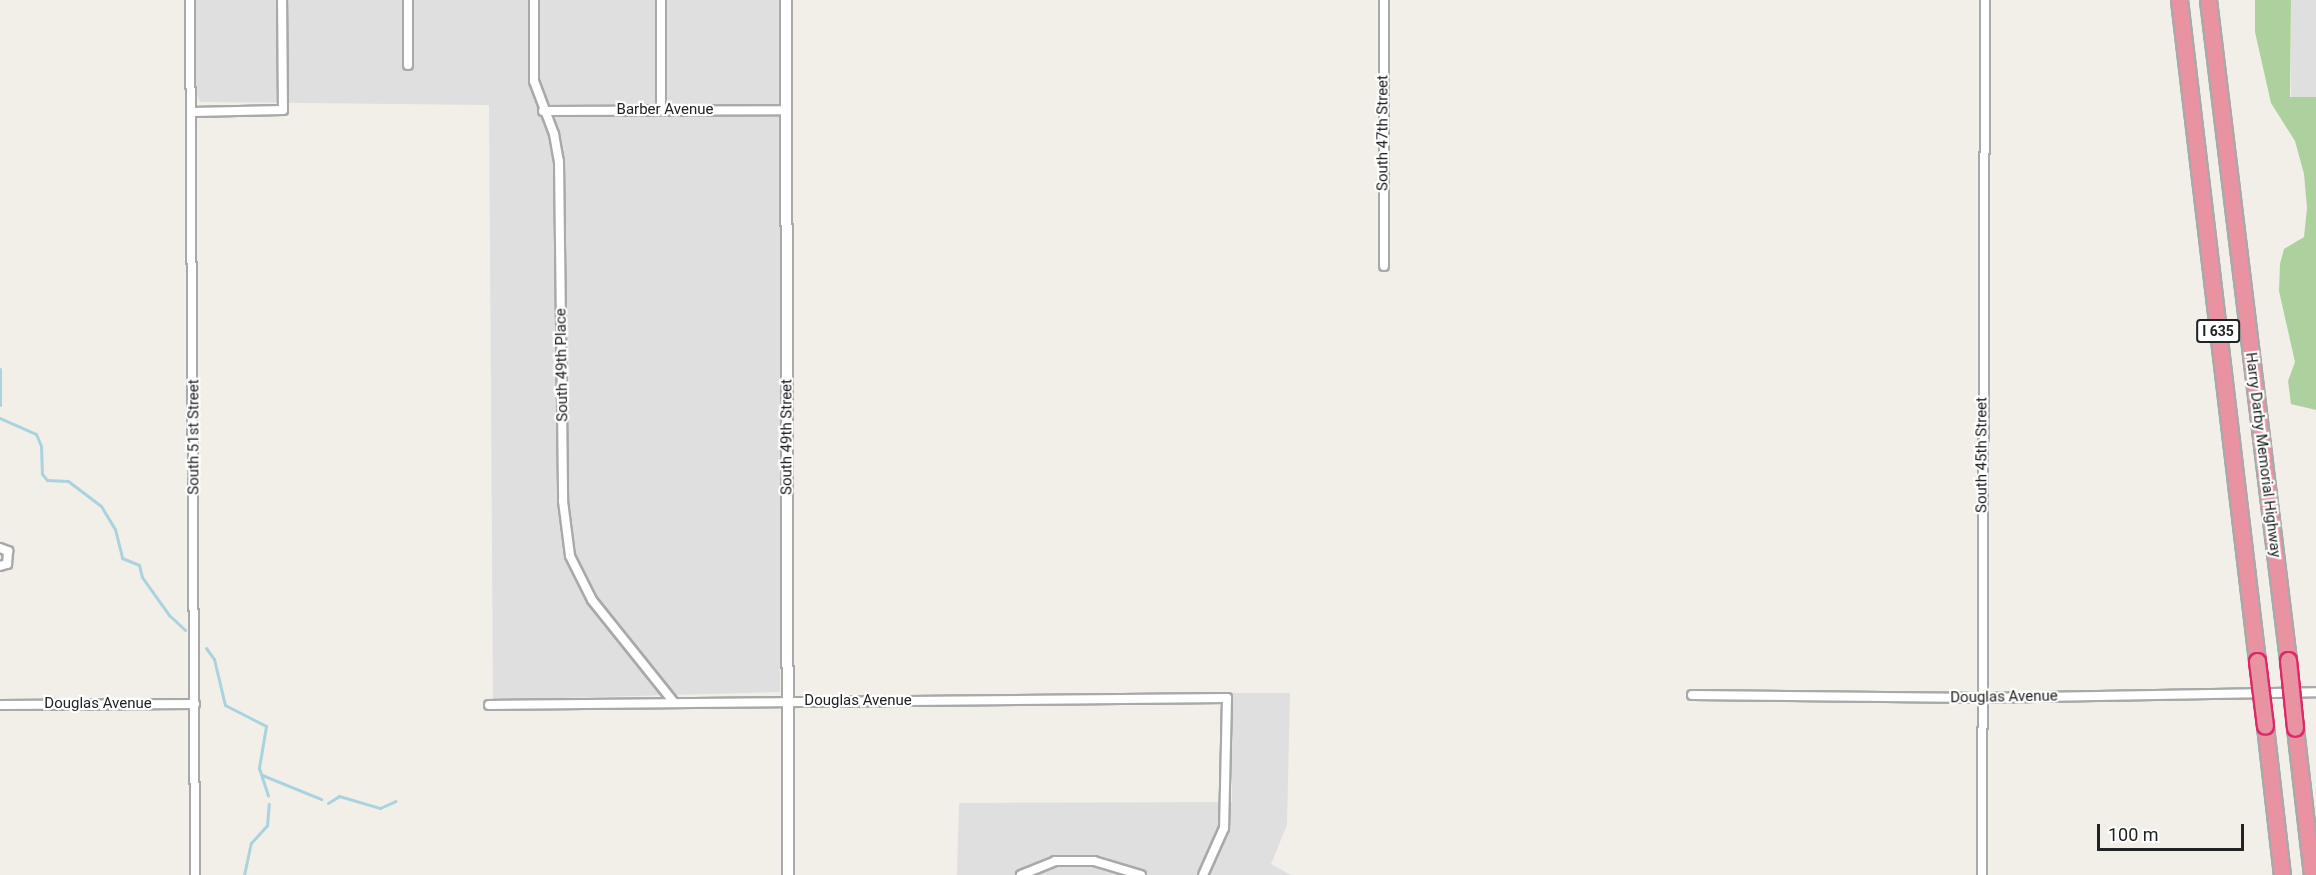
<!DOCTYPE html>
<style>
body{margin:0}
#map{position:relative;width:2316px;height:875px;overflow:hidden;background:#f2efe9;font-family:Roboto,sans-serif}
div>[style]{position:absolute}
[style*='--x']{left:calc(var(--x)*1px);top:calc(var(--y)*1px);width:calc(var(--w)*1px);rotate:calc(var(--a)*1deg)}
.residential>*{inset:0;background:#e0dfdf;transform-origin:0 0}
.forest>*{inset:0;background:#add19e}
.stream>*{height:3px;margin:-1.5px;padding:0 1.5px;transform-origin:1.5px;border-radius:1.5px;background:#aad3df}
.roads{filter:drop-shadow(2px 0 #a9a9a9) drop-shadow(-2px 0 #a9a9a9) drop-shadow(0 2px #a9a9a9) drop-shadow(0 -2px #a9a9a9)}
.minor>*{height:8px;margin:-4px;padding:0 4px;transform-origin:4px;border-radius:4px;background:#fff}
.tertiary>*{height:10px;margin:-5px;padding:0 5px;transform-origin:5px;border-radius:5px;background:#fff}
.motorway>*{height:15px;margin:-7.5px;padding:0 7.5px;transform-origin:7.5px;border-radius:7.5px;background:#e892a2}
.bridges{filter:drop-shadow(2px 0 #dc2a67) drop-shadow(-2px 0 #dc2a67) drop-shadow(0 2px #dc2a67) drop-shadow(0 -2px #dc2a67)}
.motorway-bridge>*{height:15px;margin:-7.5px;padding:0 7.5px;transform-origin:7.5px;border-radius:7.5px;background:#e892a2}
span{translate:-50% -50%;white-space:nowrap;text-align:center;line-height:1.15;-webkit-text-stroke:4.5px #fff;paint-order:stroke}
.shield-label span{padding:2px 4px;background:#fff;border:2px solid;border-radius:4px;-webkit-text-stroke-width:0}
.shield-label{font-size:14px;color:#222;font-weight:700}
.street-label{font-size:15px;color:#222}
.scale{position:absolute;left:2097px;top:824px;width:147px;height:27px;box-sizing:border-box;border:3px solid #222;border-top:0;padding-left:8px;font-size:18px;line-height:21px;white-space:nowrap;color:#222;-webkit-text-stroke:4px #fff;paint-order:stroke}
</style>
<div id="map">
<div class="residential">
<div style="clip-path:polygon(196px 0,782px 0,780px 692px,493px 700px,489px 105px,200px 102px,196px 93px)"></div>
<div style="left:2291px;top:0;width:25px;height:97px"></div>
<div style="clip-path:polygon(1231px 693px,1290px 693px,1287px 825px,1271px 864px,1291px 875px,957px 875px,959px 803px,1232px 802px)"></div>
</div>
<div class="forest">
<div style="clip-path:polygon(2255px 0,2291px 0,2290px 97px,2316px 97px,2316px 410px,2291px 404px,2288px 381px,2295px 362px,2279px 291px,2280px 264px,2284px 249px,2304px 237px,2307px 208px,2304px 174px,2295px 141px,2271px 103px,2255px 32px)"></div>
</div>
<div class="stream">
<div style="--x:0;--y:369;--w:36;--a:90"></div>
<div style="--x:0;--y:418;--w:39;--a:24"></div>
<div style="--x:36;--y:434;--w:13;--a:67"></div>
<div style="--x:41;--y:446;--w:28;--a:88"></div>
<div style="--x:42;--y:474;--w:8;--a:50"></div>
<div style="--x:47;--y:480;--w:21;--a:3"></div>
<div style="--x:68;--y:481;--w:41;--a:37.1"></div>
<div style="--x:101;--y:506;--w:27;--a:59"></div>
<div style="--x:115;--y:529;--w:30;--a:76"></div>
<div style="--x:122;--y:558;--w:18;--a:22"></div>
<div style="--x:139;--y:565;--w:12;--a:76"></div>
<div style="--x:142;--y:577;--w:47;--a:54.6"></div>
<div style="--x:169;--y:615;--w:22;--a:43"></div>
<div style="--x:206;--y:648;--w:14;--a:54"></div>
<div style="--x:214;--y:659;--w:47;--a:76.6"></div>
<div style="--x:225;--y:705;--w:46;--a:27.1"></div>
<div style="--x:266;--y:726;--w:43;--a:99.5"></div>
<div style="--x:259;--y:768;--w:29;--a:72"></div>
<div style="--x:262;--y:775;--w:64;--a:22.1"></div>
<div style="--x:328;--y:803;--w:13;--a:-32"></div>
<div style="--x:339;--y:796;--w:43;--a:16.3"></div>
<div style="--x:380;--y:808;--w:17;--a:-24"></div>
<div style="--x:244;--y:875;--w:33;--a:-78"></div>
<div style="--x:251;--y:843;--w:24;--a:-48"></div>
<div style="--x:267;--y:825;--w:21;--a:-85"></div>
</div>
<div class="roads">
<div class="minor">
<div style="--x:190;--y:0;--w:875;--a:89.67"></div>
<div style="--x:408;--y:0;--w:65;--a:90"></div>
<div style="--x:534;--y:0;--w:81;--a:90"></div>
<div style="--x:534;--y:81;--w:57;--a:69.3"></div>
<div style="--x:554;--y:134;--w:27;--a:80"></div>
<div style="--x:559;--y:161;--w:340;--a:89.3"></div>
<div style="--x:563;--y:501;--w:55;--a:82.7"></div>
<div style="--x:570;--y:556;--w:49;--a:63.4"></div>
<div style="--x:592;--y:600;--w:129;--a:51.3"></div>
<div style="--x:661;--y:0;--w:110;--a:90"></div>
<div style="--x:1384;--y:0;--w:266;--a:90"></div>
<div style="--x:543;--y:111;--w:243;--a:-0.2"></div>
<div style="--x:193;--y:112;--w:90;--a:-1.3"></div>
<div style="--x:283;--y:110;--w:110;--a:-90.5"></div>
<div style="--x:0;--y:548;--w:9;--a:21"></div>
<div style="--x:8;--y:551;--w:13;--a:94"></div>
<div style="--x:7;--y:564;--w:7;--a:164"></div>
<div style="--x:1692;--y:695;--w:288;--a:0.6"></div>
<div style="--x:1980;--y:698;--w:336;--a:-1"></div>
<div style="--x:0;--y:705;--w:195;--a:-0.3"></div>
<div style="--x:489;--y:705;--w:738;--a:-0.54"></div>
<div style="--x:1227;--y:698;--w:130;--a:91.3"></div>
<div style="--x:1224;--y:828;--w:51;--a:114.1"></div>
<div style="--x:1021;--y:875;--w:37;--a:-22"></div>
<div style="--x:1055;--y:861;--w:39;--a:0"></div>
<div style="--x:1094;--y:861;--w:49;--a:16.6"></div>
<div style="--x:1982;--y:875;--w:875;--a:-89.8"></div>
</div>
<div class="tertiary">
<div style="--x:786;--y:0;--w:875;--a:89.87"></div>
</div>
<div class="motorway">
<div style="--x:2179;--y:0;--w:666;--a:83.27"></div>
<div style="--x:2208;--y:0;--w:665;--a:83.09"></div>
<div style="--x:2265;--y:726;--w:150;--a:83.5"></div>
<div style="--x:2295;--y:728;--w:148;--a:83.4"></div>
</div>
</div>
<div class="bridges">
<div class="motorway-bridge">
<div style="--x:2288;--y:660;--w:68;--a:84.1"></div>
<div style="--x:2257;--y:661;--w:65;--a:83"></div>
</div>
</div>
<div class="shield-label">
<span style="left:2218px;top:331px">I 635</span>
</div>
<div class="street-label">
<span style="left:665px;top:110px">Barber Avenue</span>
<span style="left:1383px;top:133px;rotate:-90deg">South 47th Street</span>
<span style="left:562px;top:365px;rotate:-91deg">South 49th Place</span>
<span style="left:194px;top:437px;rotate:-90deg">South 51st Street</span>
<span style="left:787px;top:437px;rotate:-90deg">South 49th Street</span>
<span style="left:1982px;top:455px;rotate:-90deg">South 45th Street</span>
<span style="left:2263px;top:455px;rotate:83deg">Harry Darby Memorial Highway</span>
<span style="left:2004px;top:697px;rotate:-1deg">Douglas Avenue</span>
<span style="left:858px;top:701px">Douglas Avenue</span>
<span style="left:98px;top:704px">Douglas Avenue</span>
</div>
<div class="scale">100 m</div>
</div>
